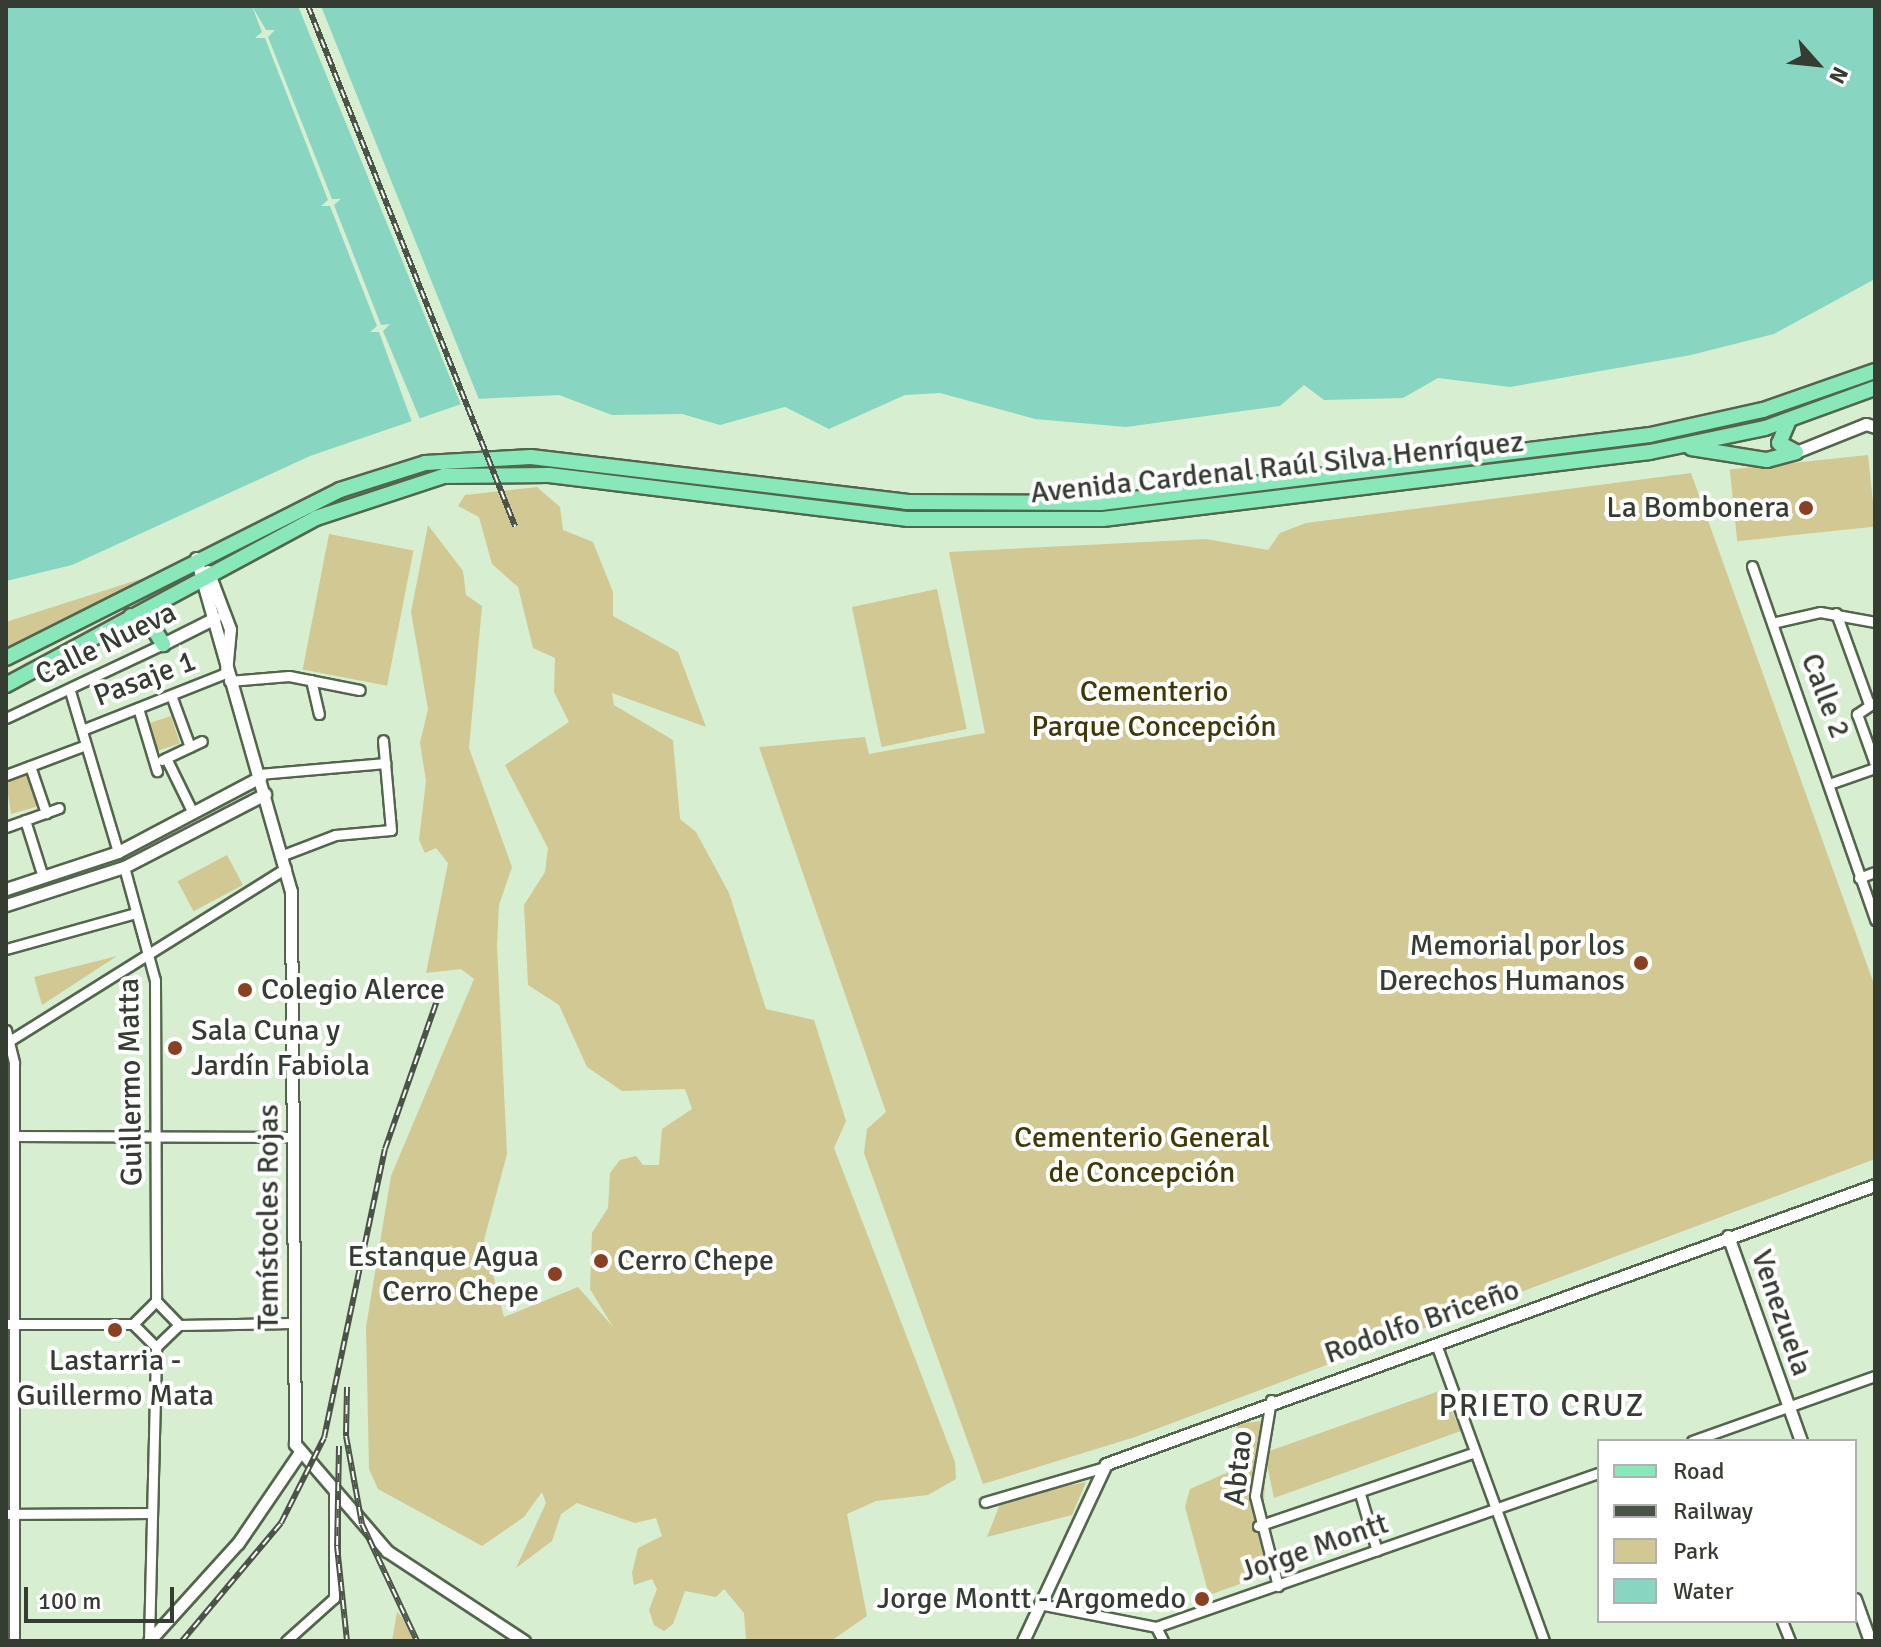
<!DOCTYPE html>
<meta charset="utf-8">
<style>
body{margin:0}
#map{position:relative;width:1881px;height:1647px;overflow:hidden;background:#d8eed1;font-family:Signika,sans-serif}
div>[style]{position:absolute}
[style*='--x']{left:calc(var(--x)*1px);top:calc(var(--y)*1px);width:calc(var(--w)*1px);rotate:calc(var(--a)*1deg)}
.green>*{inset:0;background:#d1c893;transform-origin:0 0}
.water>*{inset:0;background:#88d5c1}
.pier>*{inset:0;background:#d8eed1}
.roads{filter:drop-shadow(2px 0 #53654c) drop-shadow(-2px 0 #53654c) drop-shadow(0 2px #53654c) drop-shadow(0 -2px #53654c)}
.minor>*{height:9px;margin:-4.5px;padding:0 4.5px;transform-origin:4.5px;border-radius:4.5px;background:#fff}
.tertiary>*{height:11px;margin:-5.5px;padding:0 5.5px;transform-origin:5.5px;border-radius:5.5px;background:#fff}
.primary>*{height:14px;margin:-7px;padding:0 7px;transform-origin:7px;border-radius:7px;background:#88e8b9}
.rail>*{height:6px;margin-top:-3px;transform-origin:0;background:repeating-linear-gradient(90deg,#fff 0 9px,#4a5446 0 18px);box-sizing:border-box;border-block:2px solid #4a5446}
.dots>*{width:22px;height:22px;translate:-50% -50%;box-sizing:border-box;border:4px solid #fff;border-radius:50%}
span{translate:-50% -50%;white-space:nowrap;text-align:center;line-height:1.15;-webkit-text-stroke:8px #fff;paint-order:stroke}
.street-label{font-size:30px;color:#353d32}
.poi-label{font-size:30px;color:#353d32}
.right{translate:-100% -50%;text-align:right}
.left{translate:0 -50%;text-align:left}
.park-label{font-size:30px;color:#403805}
.neighbourhood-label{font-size:32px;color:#353d32;letter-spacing:2px}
.frame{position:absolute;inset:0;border:8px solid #353d32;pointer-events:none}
.legend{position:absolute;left:1597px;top:1439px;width:260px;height:184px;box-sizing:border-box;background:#fff;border:2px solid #aeb1ad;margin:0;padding:10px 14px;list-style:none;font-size:24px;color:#353d32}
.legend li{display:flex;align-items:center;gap:16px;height:40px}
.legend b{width:40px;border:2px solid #aeb1ad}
.north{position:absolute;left:1777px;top:24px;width:80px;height:80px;-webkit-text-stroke:6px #fff;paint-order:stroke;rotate:117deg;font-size:22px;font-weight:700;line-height:32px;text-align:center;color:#353d32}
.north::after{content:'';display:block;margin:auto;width:28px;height:36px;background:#353d32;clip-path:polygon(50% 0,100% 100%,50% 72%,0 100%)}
.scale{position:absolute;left:24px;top:1587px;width:150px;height:36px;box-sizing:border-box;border:4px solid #353d32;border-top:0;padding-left:10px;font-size:24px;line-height:28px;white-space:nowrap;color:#353d32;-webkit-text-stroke:6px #fff;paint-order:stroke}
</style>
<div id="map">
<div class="green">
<div style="left:1868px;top:455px;width:72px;height:139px;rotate:84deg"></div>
<div style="clip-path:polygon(1691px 473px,1875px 987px,1875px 1159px,1135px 1437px,983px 1484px,864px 1153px,867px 1129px,886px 1112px,759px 747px,865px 737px,869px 754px,985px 733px,949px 552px,1206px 539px,1268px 550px,1280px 533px,1306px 523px)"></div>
<div style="clip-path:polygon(537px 487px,560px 507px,563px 530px,593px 542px,613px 592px,613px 616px,678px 652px,706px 727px,612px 693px,614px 705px,673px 740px,680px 819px,696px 832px,729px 893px,766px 1009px,814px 1020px,846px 1121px,834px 1148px,955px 1462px,956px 1479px,928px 1495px,876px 1501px,847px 1514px,867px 1616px,831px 1641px,746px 1641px,744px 1613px,724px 1589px,716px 1597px,685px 1591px,673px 1624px,664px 1631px,654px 1625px,649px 1610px,657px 1589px,652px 1579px,634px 1585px,632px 1573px,638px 1548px,662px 1536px,656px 1518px,635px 1523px,577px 1503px,561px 1514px,552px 1541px,516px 1568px,546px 1503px,542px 1492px,524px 1517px,482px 1546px,378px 1489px,369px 1469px,366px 1327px,391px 1176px,474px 979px,461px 969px,426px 973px,448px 863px,436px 848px,425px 853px,419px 840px,426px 781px,420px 743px,428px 709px,411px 612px,428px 525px,463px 571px,466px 595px,482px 606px,469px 748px,512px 867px,499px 905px,497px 946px,507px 1154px,484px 1240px,504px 1317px,578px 1287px,613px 1327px,590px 1289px,592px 1233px,608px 1208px,610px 1173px,620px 1160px,636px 1156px,643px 1165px,659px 1165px,662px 1129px,692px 1109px,685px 1089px,622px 1091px,587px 1067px,559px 1005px,528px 985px,524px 905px,545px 872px,548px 848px,505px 765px,569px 722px,554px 692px,555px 658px,533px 648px,518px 587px,492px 564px,479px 517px,458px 506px,465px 495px)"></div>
<div style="left:329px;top:534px;width:86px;height:138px;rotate:11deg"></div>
<div style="clip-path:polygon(156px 574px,6px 650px,6px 622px)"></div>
<div style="left:937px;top:589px;width:143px;height:87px;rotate:78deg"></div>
<div style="left:171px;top:716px;width:29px;height:25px;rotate:72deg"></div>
<div style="clip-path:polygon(30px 774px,39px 806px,11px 814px,6px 781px)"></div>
<div style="left:227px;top:855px;width:34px;height:56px;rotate:62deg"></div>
<div style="clip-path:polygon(117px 956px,42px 1005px,34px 977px)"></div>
<div style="clip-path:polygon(1442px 1390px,1461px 1431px,1274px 1498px,1266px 1460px,1264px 1503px,1276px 1571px,1209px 1595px,1185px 1507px,1190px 1489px,1231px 1471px,1238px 1424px,1275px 1419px,1269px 1451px)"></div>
<div style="clip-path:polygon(1086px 1482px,1072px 1515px,987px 1537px,1002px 1499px)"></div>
<div style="clip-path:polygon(397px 1612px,401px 1616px,417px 1641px,392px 1641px)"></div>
</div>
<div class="water">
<div style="clip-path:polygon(6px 6px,1875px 6px,1875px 279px,1774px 334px,1691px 355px,1510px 387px,1438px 378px,1403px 398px,1324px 400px,1304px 385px,1280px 406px,1126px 427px,1035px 419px,940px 393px,905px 395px,829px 429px,785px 407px,720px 425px,682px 414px,612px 415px,559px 395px,476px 399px,310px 456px,72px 565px,6px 581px)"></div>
</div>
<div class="pier">
<div style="clip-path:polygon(252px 6px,266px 30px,275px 30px,268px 37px,332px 199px,341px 199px,334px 205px,381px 325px,390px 324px,383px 331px,420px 419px,412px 422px,379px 332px,370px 332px,377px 326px,330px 206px,321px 206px,328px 200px,265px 38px,255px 38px,262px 32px)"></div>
<div style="clip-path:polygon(298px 6px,321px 6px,480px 402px,462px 407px)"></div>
</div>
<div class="roads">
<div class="minor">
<div style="--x:1752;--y:566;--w:375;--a:70.8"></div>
<div style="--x:1836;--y:613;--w:97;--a:70.1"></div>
<div style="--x:1772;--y:623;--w:49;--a:-12.9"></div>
<div style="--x:1820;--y:612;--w:56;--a:10.3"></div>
<div style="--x:311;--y:680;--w:35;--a:77"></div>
<div style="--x:229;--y:681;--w:60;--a:-4.8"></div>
<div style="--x:289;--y:676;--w:72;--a:11.2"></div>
<div style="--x:70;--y:691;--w:168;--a:73.4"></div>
<div style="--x:171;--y:695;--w:55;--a:69.9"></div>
<div style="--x:1875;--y:702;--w:22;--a:146"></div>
<div style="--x:1857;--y:714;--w:53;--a:70.2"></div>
<div style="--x:138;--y:708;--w:66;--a:73.2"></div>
<div style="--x:6;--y:718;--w:174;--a:-25.2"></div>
<div style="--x:82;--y:730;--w:155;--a:-21.6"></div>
<div style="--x:166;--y:758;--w:61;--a:63.9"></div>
<div style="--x:162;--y:760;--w:44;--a:-25.4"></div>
<div style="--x:30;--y:766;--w:50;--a:71.2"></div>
<div style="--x:259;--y:774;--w:127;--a:-5"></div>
<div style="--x:6;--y:775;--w:85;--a:-20.6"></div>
<div style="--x:1832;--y:783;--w:46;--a:-19.2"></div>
<div style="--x:25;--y:820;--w:60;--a:72.5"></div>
<div style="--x:6;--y:827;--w:56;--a:-19.7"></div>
<div style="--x:283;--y:855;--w:56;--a:-21"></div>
<div style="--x:335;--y:835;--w:56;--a:-5.1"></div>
<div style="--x:391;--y:830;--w:90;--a:-95.1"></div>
<div style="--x:124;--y:867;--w:117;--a:74.7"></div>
<div style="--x:155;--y:980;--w:321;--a:89.8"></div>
<div style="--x:1859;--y:878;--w:17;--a:-21"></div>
<div style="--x:6;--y:949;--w:135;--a:-15.5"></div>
<div style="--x:6;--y:1030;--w:34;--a:76"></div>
<div style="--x:14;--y:1063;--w:578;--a:90"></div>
<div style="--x:6;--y:1043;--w:330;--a:-32"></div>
<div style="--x:14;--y:1136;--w:279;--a:0.2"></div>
<div style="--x:156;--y:1301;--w:33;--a:46"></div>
<div style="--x:6;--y:1324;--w:127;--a:0"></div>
<div style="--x:133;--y:1324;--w:33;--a:45"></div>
<div style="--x:133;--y:1324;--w:33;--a:-45"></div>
<div style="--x:179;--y:1325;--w:113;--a:-1"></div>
<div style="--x:1436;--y:1344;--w:316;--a:70"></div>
<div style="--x:156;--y:1347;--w:32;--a:-44"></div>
<div style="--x:1271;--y:1400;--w:97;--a:99.5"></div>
<div style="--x:1255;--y:1496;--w:93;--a:75.7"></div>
<div style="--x:1692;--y:1441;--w:194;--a:-19.6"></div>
<div style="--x:1360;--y:1494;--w:59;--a:73.4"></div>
<div style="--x:985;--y:1502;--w:121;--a:-16.3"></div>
<div style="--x:6;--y:1514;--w:142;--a:-0.4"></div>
<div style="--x:1258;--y:1526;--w:229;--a:-18.8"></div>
<div style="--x:1039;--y:1604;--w:119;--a:11.1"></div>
<div style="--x:1156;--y:1627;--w:469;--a:-19.2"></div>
<div style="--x:1782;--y:1621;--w:22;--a:68"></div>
<div style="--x:1156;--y:1627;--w:16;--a:63"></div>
<div style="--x:149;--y:1641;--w:294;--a:-88.6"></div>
<div style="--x:286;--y:1641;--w:64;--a:-41.9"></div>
<div style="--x:334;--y:1598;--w:107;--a:-90"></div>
</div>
<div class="tertiary">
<div style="--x:1796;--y:452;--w:75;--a:-21.8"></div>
<div style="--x:1866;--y:424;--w:9;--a:18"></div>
<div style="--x:196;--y:558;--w:346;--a:74.1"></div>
<div style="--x:291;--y:891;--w:553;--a:89.59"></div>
<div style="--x:295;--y:1444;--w:141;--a:49.3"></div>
<div style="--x:387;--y:1551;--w:164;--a:33.3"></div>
<div style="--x:208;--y:571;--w:62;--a:69.2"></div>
<div style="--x:230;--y:629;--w:43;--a:95.3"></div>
<div style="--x:163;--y:644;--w:58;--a:-26.6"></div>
<div style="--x:6;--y:889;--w:118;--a:-18.3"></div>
<div style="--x:118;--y:852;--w:161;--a:-27.8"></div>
<div style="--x:6;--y:905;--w:124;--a:-17.9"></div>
<div style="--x:124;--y:867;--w:159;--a:-27.4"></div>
<div style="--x:1728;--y:1236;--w:218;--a:70.4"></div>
<div style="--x:1855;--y:1599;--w:45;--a:70.3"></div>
<div style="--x:149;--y:1641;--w:132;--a:-47.8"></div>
<div style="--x:238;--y:1543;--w:110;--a:-55.7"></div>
<div style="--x:1023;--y:1641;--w:195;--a:-64.9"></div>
<div style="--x:1106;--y:1464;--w:818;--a:-19.94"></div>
</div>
<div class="primary">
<div style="--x:1789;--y:420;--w:25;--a:113"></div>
<div style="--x:1779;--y:443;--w:19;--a:28"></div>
<div style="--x:1691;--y:448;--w:77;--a:9"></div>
<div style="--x:1767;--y:460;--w:30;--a:-15"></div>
<div style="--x:131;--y:616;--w:20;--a:20"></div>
<div style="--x:150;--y:623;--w:25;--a:58"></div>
<div style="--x:6;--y:658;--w:374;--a:-26.7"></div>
<div style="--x:340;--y:490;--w:89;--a:-17.6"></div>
<div style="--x:425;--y:463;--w:106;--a:-3.2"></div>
<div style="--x:531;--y:457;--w:378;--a:6.8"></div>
<div style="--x:906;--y:502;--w:195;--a:0.3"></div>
<div style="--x:1101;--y:503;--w:553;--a:-7.06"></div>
<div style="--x:1650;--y:435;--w:116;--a:-12.5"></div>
<div style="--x:1763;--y:410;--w:119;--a:-19.2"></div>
<div style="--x:6;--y:685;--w:352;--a:-28.3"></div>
<div style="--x:316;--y:518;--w:135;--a:-18.2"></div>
<div style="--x:444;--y:476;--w:105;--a:-0.5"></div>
<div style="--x:549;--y:475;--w:362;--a:7"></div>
<div style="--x:908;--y:519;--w:195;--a:0"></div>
<div style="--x:1103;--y:519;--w:551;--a:-6.98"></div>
<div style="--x:1650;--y:452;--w:117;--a:-11.8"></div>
<div style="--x:1765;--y:428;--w:117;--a:-20"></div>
</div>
</div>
<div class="rail">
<div style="--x:308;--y:6;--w:560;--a:68.29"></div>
<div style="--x:347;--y:1387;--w:49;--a:91.2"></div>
<div style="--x:346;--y:1436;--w:89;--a:79.7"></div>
<div style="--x:362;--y:1524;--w:129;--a:64.8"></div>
<div style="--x:339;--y:1446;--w:100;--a:91.1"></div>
<div style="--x:337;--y:1546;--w:96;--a:84"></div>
<div style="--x:182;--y:1641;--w:154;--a:-50"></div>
<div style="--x:281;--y:1523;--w:95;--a:-63.2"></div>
<div style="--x:324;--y:1438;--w:295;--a:-78.1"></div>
<div style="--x:385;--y:1149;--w:166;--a:-70.7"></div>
</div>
<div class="dots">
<div style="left:1806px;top:508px;background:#894122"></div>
<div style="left:1641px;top:963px;background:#894122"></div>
<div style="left:245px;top:990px;background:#894122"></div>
<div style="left:175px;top:1048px;background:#894122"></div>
<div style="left:601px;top:1261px;background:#894122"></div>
<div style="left:555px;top:1274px;background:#894122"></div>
<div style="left:115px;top:1330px;background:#894122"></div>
<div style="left:1202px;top:1599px;background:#894122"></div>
</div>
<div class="street-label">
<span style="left:1277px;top:468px;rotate:-6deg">Avenida Cardenal Raúl Silva Henríquez</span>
<span style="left:106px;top:644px;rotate:-26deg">Calle Nueva</span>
<span style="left:145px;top:679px;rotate:-21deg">Pasaje 1</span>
<span style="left:1825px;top:696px;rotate:69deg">Calle 2</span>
<span style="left:131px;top:1082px;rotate:-91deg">Guillermo Matta</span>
<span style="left:269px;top:1217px;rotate:-90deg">Temístocles Rojas</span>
<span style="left:1781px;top:1313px;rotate:71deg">Venezuela</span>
<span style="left:1422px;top:1322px;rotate:-19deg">Rodolfo Briceño</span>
<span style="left:1239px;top:1468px;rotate:-84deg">Abtao</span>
<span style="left:1314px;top:1548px;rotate:-19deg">Jorge Montt</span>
</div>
<div class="poi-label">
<span class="right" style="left:1790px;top:508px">La Bombonera</span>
<span class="right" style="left:1625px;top:963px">Memorial por los<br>Derechos Humanos</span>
<span class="left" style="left:261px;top:990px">Colegio Alerce</span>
<span class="left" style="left:191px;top:1048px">Sala Cuna y<br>Jardín Fabiola</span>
<span class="right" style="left:539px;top:1274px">Estanque Agua<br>Cerro Chepe</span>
<span class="left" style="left:617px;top:1261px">Cerro Chepe</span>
<span style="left:115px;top:1378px">Lastarria -<br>Guillermo Mata</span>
<span class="right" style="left:1186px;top:1599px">Jorge Montt - Argomedo</span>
</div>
<div class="park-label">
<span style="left:1154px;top:709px">Cementerio<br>Parque Concepción</span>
<span style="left:1142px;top:1155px">Cementerio General<br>de Concepción</span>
</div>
<div class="neighbourhood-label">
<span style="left:1542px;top:1406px">PRIETO CRUZ</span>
</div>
<div class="frame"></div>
<ul class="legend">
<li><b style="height:10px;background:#88e8b9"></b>Road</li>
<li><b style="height:10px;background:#4a5446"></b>Railway</li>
<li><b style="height:22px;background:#d1c893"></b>Park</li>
<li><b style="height:22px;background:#88d5c1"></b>Water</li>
</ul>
<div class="north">N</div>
<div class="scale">100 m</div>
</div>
